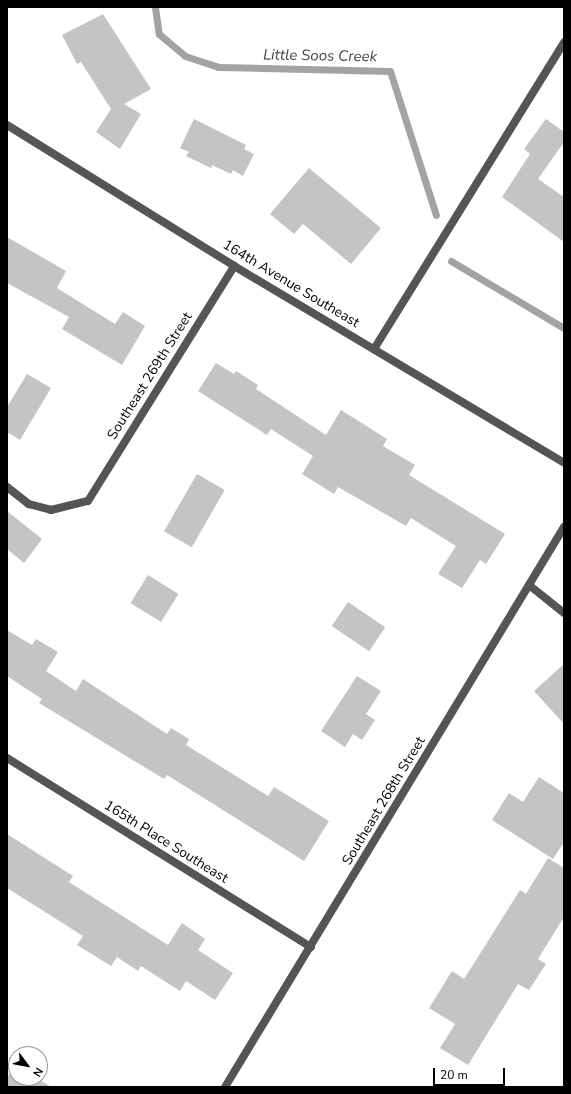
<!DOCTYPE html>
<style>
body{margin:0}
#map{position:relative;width:571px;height:1094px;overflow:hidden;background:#fff;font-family:"Nunito Sans",sans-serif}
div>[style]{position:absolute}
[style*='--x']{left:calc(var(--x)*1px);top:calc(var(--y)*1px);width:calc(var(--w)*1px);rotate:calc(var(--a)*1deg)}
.stream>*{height:7px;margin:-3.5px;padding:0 3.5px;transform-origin:3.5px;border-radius:3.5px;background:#a3a3a3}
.building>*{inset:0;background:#c4c4c4;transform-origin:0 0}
.service>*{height:8px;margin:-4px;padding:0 4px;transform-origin:4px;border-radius:4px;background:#555}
.minor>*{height:8px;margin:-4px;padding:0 4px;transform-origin:4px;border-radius:4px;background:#555}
.tertiary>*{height:8px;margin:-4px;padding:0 4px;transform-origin:4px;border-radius:4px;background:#555}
span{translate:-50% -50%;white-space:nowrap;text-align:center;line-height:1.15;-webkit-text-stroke:3.5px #fff;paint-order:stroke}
.street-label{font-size:14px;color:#000}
.water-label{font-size:15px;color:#444;font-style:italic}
.frame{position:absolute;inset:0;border:8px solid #000;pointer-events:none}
.north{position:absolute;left:8px;top:1046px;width:40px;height:40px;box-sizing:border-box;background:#fff;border:1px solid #999;border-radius:50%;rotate:122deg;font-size:11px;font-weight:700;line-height:16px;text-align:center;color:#000}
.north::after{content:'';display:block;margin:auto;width:14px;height:18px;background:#000;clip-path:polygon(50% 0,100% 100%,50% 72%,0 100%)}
.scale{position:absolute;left:433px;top:1068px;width:72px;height:18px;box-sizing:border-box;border:2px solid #000;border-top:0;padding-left:5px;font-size:12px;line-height:14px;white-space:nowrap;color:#000;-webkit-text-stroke:3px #fff;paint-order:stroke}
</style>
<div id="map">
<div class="stream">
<div style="--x:155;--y:7;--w:27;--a:82"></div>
<div style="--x:159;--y:34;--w:34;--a:40"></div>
<div style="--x:185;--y:56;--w:35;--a:18"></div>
<div style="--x:218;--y:67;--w:172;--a:1.3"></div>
<div style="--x:390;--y:71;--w:151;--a:72.3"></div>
<div style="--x:451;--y:261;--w:131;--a:30.7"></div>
</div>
<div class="building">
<div style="clip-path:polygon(103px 14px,151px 89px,124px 104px,141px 114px,120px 149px,96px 132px,111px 109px,81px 62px,77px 64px,62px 35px)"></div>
<div style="clip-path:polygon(194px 119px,246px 145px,244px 149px,254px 154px,243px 176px,233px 170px,231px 174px,212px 165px,211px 168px,186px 156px,189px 152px,180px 148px)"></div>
<div style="clip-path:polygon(546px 119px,564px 132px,564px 142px,538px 179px,564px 197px,564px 242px,502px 197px,530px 154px,524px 149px)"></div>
<div style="clip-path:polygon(309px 168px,381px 228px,351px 264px,303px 224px,294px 234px,270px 214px)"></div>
<div style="clip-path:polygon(7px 237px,66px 271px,57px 288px,115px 324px,123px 312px,145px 326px,122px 365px,62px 329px,69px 317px,7px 283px)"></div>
<div style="clip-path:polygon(216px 363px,234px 374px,236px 371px,258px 385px,256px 389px,326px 435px,341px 410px,387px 439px,383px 446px,415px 465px,409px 475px,505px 534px,486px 564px,480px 560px,462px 588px,438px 574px,456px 546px,411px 518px,406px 526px,338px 487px,334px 494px,302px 474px,313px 456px,271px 429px,267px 435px,198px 391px)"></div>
<div style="clip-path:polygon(27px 374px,51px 388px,20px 440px,7px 432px,7px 407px)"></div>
<div style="left:197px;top:474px;width:32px;height:66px;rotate:30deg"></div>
<div style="clip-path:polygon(7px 511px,42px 539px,24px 563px,7px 549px)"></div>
<div style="left:148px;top:575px;width:36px;height:33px;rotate:32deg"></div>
<div style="left:348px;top:602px;width:45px;height:29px;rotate:34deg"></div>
<div style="clip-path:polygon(7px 630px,32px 645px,36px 639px,58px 652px,46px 671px,76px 691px,83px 679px,167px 734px,171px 728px,189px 739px,186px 745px,268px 796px,274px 787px,329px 821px,304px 861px,167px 775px,164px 779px,39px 703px,42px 699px,7px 676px)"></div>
<div style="clip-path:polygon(564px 664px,564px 724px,534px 691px)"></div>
<div style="clip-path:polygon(357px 676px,381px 691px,366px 714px,375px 720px,362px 740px,353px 734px,345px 747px,321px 731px)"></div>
<div style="clip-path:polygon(539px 777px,564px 793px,564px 842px,553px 859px,492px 820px,509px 793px,523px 802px)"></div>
<div style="clip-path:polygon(7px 834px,73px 876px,69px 882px,168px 945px,182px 923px,205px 939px,198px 950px,233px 973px,215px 1000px,186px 981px,180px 991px,141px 966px,138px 971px,117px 957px,111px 966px,77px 945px,83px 936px,7px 888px)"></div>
<div style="clip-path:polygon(548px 858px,564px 868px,564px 917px,538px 959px,546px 964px,529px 990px,518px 984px,468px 1065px,440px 1048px,455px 1024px,429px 1008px,452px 971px,464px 979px,520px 890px,526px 894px)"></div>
<div style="clip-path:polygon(15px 1064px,16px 1078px,37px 1078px,51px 1087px,7px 1087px,7px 1078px)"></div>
</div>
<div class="service">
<div style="--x:374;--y:349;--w:361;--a:-58.2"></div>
<div style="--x:7;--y:487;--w:28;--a:38"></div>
<div style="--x:29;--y:504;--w:23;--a:15"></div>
<div style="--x:51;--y:510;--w:38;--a:-14"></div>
<div style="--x:529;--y:585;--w:45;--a:38.7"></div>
</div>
<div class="minor">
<div style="--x:88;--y:501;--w:277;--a:-58.1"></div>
<div style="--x:7;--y:758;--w:358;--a:31.9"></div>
</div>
<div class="tertiary">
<div style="--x:7;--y:125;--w:267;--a:31.8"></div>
<div style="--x:234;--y:266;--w:384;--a:30.8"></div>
<div style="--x:225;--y:1087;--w:655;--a:-58.81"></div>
</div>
<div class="street-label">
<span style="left:291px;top:284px;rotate:31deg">164th Avenue Southeast</span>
<span style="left:150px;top:376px;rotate:-58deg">Southeast 269th Street</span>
<span style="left:384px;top:801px;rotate:-59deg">Southeast 268th Street</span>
<span style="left:166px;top:842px;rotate:32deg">165th Place Southeast</span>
</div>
<div class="water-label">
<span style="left:320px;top:56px;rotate:1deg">Little Soos Creek</span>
</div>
<div class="frame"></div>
<div class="north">N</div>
<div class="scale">20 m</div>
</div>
